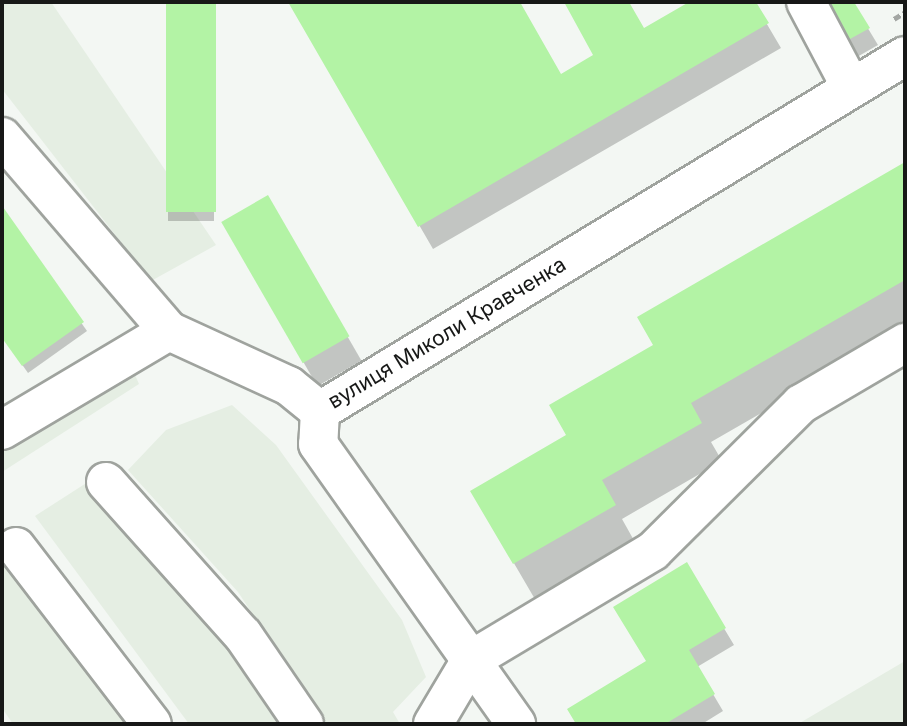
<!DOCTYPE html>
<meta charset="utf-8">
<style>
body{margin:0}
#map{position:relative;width:907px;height:726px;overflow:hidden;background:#f3f7f3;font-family:Inter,sans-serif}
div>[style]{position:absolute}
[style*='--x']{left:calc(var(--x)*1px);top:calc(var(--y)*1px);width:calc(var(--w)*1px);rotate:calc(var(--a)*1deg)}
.built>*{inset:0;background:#e5eee3}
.shadow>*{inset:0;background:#0003;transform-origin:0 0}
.building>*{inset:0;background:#b3f3a5;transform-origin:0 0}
.path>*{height:4.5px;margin-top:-2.25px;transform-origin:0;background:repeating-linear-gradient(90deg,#a3a6a3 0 7px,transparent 0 10.5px)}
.roads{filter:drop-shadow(2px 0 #9fa39e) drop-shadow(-2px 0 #9fa39e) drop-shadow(0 2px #9fa39e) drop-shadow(0 -2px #9fa39e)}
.minor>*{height:38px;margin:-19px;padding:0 19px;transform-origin:19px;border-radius:19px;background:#fff}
span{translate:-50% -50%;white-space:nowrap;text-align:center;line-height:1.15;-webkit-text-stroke:5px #fff;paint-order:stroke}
.street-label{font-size:21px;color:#171817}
.frame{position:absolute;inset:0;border:4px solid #171817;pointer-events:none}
</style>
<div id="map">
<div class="built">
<div style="clip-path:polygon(2px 2px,51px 2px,216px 245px,151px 281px,2px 89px)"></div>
<div style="clip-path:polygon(119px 338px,139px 384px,2px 472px,2px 411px)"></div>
<div style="clip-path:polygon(232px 405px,276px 445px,402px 620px,426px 677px,393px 712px,400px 724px,325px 724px,238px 592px,128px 470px,166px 430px)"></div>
<div style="clip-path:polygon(91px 480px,141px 534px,289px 724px,189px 724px,35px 516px)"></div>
<div style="clip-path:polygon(2px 553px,129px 724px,13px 724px,2px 708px)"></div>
<div style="clip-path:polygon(905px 660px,905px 724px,798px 724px,905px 661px)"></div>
</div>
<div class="shadow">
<div style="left:168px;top:2px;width:46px;height:219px"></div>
<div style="clip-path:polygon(290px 2px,517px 2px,560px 76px,595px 56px,566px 2px,627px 2px,644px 30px,693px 2px,754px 2px,781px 48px,433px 249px)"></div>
<div style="clip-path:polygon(815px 2px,852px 2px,878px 45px,850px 61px)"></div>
<div style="clip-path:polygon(905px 164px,905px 330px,711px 442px,722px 461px,622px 519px,636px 544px,536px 601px,472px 491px,569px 436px,655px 346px,639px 318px)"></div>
<div style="left:267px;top:197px;width:189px;height:51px;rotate:60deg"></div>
<div style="clip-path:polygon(3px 210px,87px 331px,28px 373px,2px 336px)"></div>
<div style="clip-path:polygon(686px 565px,734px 645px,697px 667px,723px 711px,702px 724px,578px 724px,570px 710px,648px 662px)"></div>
</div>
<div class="building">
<div style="left:166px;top:2px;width:50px;height:210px"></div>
<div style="clip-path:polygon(288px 2px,520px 2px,561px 74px,593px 55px,564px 2px,629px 2px,644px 28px,689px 2px,756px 2px,769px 23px,418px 227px)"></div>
<div style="clip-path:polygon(813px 2px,854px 2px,870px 28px,839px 45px)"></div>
<div style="clip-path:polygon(905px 162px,905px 280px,691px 403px,702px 423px,602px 480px,616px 505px,513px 564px,470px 491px,566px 435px,549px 405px,653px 345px,637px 317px)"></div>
<div style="left:268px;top:195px;width:163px;height:54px;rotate:60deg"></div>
<div style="clip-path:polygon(3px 207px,84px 322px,22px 366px,2px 338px)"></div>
<div style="clip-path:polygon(687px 562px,726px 628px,689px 650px,715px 694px,665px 724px,576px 724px,567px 709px,646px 661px,613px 607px)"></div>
</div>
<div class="path">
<div style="--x:894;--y:19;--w:13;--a:-32"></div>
</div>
<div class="roads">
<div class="minor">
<div style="--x:806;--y:2;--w:96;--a:62.1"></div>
<div style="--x:2;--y:137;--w:256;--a:49.3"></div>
<div style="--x:169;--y:331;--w:132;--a:24.6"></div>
<div style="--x:289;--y:386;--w:40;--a:39"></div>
<div style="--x:320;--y:411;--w:684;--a:-31.25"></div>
<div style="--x:320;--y:411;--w:33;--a:93"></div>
<div style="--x:318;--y:444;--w:343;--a:54.7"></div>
<div style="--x:2;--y:430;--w:194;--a:-30.7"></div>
<div style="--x:106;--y:482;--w:205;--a:48.2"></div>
<div style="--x:243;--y:635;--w:108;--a:55.6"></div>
<div style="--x:16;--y:547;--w:223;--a:52.5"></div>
<div style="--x:433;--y:724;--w:74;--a:-59.3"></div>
<div style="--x:471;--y:660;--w:212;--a:-30.9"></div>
<div style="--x:653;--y:551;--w:209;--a:-44.8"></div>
<div style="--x:801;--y:404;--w:121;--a:-30.4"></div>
</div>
</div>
<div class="street-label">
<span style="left:447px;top:333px;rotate:-31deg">вулиця Миколи Кравченка</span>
</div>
<div class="frame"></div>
</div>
